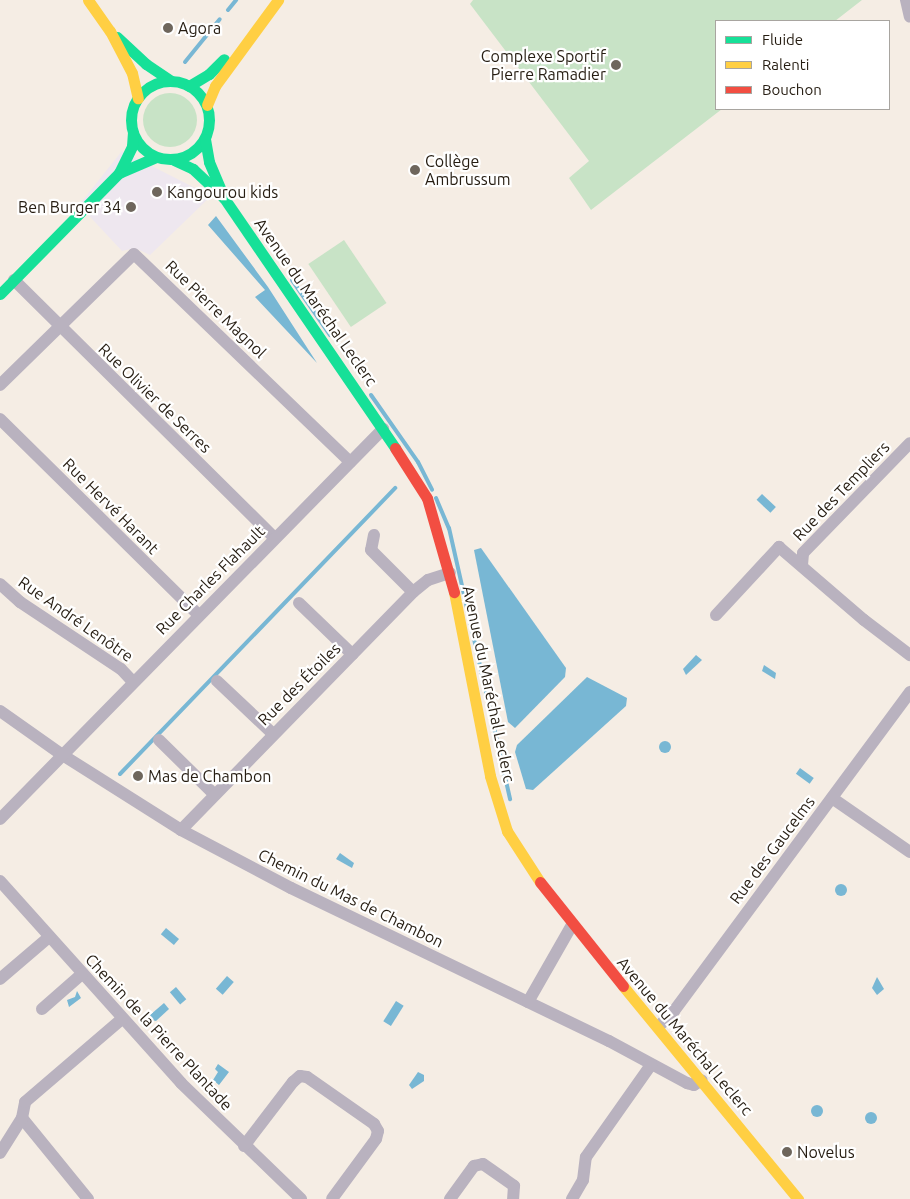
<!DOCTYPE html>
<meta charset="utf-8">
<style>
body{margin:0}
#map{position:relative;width:910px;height:1199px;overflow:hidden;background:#f5ede4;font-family:Ubuntu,sans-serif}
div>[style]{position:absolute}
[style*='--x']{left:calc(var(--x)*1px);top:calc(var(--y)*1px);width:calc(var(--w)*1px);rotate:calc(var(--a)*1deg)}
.commercial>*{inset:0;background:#eee7ef}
.green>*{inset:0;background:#c8e3c6;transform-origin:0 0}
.round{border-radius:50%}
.water>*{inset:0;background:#78b7d4;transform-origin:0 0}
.stream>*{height:4px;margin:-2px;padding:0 2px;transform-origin:2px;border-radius:2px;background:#78b7d4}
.street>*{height:12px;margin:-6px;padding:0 6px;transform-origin:6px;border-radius:6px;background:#b9b2bf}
.fast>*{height:11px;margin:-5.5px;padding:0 5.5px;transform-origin:5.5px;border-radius:5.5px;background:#16e098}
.fast>.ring{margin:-5.5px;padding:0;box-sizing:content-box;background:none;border:11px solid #16e098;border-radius:50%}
.slow>*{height:11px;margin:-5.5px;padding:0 5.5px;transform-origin:5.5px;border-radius:5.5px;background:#ffcf43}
.jam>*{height:11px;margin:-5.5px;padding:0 5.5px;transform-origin:5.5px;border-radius:5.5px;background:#f24e42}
.dots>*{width:14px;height:14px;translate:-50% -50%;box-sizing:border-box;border:2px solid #fff;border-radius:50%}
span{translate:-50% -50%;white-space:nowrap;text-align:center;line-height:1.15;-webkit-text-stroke:4.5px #fff;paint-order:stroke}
.poi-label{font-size:16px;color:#261d12}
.left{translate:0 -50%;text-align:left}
.right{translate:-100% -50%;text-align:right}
.street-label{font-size:16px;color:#261d12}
.legend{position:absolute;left:715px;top:20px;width:175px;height:90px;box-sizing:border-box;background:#fff;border:1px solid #a8a5a0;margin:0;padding:6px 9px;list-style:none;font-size:15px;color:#261d12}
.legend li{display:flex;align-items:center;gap:10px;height:25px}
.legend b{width:25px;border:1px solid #a8a5a0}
</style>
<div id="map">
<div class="commercial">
<div style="clip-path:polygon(122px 151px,211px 196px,150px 255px,135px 248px,122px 251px,79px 205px)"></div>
</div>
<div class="green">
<div style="clip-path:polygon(473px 0,862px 0,835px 21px,716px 21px,716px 109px,722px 109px,591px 210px,569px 178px,589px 161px,470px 4px)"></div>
<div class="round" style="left:143px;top:93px;width:54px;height:54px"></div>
<div style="left:344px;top:240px;width:76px;height:43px;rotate:56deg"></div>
</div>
<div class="water">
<div style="clip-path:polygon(216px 216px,268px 287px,317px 363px,255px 297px,265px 290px,208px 225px)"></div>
<div style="left:762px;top:494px;width:19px;height:8px;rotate:43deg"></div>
<div style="clip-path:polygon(481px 548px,566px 668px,565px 677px,515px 728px,508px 722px,474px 550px)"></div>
<div style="clip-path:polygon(696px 655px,702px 660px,686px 675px,683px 669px)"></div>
<div style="clip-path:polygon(764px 665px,776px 673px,775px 679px,762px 671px)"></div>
<div style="clip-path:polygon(587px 677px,627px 698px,626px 706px,533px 790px,526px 789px,515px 752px,517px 745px)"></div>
<div class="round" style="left:659px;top:741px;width:12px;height:12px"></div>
<div style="left:800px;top:768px;width:17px;height:7px;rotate:36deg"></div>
<div style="clip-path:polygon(340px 853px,354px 863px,352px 868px,336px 859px)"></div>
<div class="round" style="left:835px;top:884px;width:12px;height:12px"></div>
<div style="clip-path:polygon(743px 884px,746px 891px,736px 901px,733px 896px,740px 885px)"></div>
<div style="left:166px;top:928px;width:17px;height:8px;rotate:40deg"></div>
<div style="left:227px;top:976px;width:9px;height:17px;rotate:41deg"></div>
<div style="clip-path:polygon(877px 977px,884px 989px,877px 995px,872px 988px)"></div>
<div style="left:176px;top:987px;width:16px;height:8px;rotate:50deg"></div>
<div style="clip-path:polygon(77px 991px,81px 998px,69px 1007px,67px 1000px,75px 997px)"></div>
<div style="left:396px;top:1001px;width:9px;height:24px;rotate:32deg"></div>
<div style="clip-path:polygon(164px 1003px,169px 1009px,156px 1021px,152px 1020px,150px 1015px)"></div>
<div style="clip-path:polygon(218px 1064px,229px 1072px,219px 1085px,213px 1080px,218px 1072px,215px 1069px)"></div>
<div style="clip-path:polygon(418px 1072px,424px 1075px,424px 1081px,412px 1089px,409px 1085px)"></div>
<div class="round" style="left:811px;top:1105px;width:12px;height:12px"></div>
<div class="round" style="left:865px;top:1112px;width:12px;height:12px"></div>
</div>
<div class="stream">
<div style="--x:228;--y:10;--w:13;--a:-51"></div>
<div style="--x:185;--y:62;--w:55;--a:-50.9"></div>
<div style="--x:292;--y:280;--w:67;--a:55.4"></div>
<div style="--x:371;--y:395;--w:82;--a:55"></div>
<div style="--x:418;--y:462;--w:31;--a:63"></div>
<div style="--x:436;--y:498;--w:33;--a:67"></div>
<div style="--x:449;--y:528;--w:278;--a:77.3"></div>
<div style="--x:120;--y:774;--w:397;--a:-46.1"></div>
</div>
<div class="street">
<div style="--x:906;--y:0;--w:17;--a:77"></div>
<div style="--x:14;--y:280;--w:367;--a:44.7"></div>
<div style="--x:0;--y:385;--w:187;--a:-44.4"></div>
<div style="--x:134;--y:254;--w:300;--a:43.9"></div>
<div style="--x:0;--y:419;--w:279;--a:44.6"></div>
<div style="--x:374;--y:535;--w:15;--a:101"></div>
<div style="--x:371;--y:550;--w:59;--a:45"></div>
<div style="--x:802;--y:565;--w:12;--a:-85"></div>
<div style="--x:803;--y:553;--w:153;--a:-45.8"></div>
<div style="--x:0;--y:584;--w:27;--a:42"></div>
<div style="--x:20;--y:602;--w:121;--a:33.6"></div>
<div style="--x:121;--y:669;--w:18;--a:47"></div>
<div style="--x:299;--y:603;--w:74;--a:43.9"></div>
<div style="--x:716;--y:615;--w:93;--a:-47.2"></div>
<div style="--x:779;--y:547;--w:112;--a:40.7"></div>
<div style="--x:864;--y:620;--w:58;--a:37.3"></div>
<div style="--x:217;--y:681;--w:77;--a:43.4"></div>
<div style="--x:0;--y:711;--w:75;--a:35.2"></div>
<div style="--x:61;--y:754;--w:142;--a:32.3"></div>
<div style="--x:181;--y:830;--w:124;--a:27.8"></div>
<div style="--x:291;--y:888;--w:353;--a:25.7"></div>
<div style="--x:609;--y:1041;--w:89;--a:28.3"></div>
<div style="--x:687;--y:1083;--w:7;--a:16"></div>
<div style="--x:694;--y:1085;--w:9;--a:-32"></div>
<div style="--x:159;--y:740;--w:78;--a:44.5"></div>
<div style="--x:832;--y:798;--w:95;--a:34.7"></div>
<div style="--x:0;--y:819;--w:547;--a:-45.52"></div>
<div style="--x:181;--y:830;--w:332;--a:-45.7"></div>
<div style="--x:413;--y:592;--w:19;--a:-39"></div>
<div style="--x:428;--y:580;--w:23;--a:-18"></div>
<div style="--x:0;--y:881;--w:271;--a:48.1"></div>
<div style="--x:181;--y:1083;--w:167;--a:44"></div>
<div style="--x:0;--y:979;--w:65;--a:-40.6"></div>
<div style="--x:528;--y:1002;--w:89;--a:-60.3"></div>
<div style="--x:42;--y:1009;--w:53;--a:-41.2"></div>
<div style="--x:659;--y:1026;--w:21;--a:-45"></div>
<div style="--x:674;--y:1011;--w:397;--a:-53.5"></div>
<div style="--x:244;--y:1146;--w:81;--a:-52.6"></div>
<div style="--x:293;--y:1082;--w:9;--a:-41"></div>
<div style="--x:300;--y:1076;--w:7;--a:8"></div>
<div style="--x:307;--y:1077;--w:82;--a:35"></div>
<div style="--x:374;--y:1124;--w:8;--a:60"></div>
<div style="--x:378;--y:1131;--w:8;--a:104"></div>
<div style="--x:376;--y:1139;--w:74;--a:126.3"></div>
<div style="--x:0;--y:1153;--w:41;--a:-57.8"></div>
<div style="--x:88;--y:1199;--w:104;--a:-129.2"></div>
<div style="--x:22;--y:1118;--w:16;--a:-79"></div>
<div style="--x:25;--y:1102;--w:128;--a:-40.6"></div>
<div style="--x:450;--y:1199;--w:41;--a:-54"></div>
<div style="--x:474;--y:1166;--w:9;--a:-13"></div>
<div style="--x:483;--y:1164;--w:38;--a:35"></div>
<div style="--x:514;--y:1186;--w:13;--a:94"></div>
<div style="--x:572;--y:1199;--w:22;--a:-60"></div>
<div style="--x:583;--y:1180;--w:23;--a:-83"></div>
<div style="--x:586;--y:1157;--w:113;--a:-54.8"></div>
</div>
<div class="fast">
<div style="--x:117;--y:37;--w:40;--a:43"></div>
<div style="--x:146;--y:64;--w:30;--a:34"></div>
<div class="ring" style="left:131px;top:81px;width:67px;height:67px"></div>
<div style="--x:189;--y:86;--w:23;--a:-31"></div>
<div style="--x:209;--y:74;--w:21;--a:-45"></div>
<div style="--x:205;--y:139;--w:23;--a:80"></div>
<div style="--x:209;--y:162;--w:39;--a:67"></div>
<div style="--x:174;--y:160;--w:21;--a:25"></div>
<div style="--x:193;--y:169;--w:42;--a:43.1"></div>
<div style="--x:224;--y:198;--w:303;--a:55.6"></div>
<div style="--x:119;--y:173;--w:40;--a:-23.4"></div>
<div style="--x:0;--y:294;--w:170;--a:-45.5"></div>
<div style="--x:119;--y:173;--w:30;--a:-64"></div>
<div style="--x:132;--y:146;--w:13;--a:-86"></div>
</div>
<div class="slow">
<div style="--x:88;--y:0;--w:38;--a:55"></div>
<div style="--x:110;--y:31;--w:47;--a:62.4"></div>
<div style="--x:132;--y:73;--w:26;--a:77"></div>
<div style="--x:207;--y:105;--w:21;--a:-67"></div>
<div style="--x:215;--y:86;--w:107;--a:-53.8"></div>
<div style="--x:454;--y:592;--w:187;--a:78.9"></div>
<div style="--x:490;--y:776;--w:58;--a:72.8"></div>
<div style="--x:507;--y:831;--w:61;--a:57.1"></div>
<div style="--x:623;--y:986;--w:276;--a:50.6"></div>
</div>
<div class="jam">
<div style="--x:395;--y:448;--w:59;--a:57.4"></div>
<div style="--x:427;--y:498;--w:98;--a:74"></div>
<div style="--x:540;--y:882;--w:133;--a:51.4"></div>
</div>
<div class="dots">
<div style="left:168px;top:28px;background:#6e665c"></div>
<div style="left:616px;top:65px;background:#6e665c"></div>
<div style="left:415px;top:170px;background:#6e665c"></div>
<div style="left:157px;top:192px;background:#6e665c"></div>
<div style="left:131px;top:207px;background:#6e665c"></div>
<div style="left:138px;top:776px;background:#6e665c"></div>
<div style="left:787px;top:1152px;background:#6e665c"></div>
</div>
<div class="poi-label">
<span class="left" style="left:178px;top:28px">Agora</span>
<span class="right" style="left:606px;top:65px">Complexe Sportif<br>Pierre Ramadier</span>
<span class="left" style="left:425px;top:170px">Collège<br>Ambrussum</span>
<span class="left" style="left:167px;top:192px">Kangourou kids</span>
<span class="right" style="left:121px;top:207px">Ben Burger 34</span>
<span class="left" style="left:148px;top:776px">Mas de Chambon</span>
<span class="left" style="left:797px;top:1152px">Novelus</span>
</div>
<div class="street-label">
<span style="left:316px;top:302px;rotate:55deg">Avenue du Maréchal Leclerc</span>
<span style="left:216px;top:309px;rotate:44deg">Rue Pierre Magnol</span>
<span style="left:155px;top:398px;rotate:44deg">Rue Olivier de Serres</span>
<span style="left:841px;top:491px;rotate:-46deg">Rue des Templiers</span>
<span style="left:111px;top:506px;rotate:45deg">Rue Hervé Harant</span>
<span style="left:210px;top:580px;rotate:-45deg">Rue Charles Flahault</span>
<span style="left:76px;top:619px;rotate:35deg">Rue André Lenôtre</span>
<span style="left:299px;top:684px;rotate:-45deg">Rue des Étoiles</span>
<span style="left:489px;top:684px;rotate:78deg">Avenue du Maréchal Leclerc</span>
<span style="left:772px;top:850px;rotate:-53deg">Rue des Gaucelms</span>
<span style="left:351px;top:898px;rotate:26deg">Chemin du Mas de Chambon</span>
<span style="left:159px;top:1032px;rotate:47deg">Chemin de la Pierre Plantade</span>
<span style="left:685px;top:1036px;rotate:50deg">Avenue du Maréchal Leclerc</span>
</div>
<ul class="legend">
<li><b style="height:6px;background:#16e098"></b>Fluide</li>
<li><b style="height:6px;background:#ffcf43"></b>Ralenti</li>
<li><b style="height:6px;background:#f24e42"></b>Bouchon</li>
</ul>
</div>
